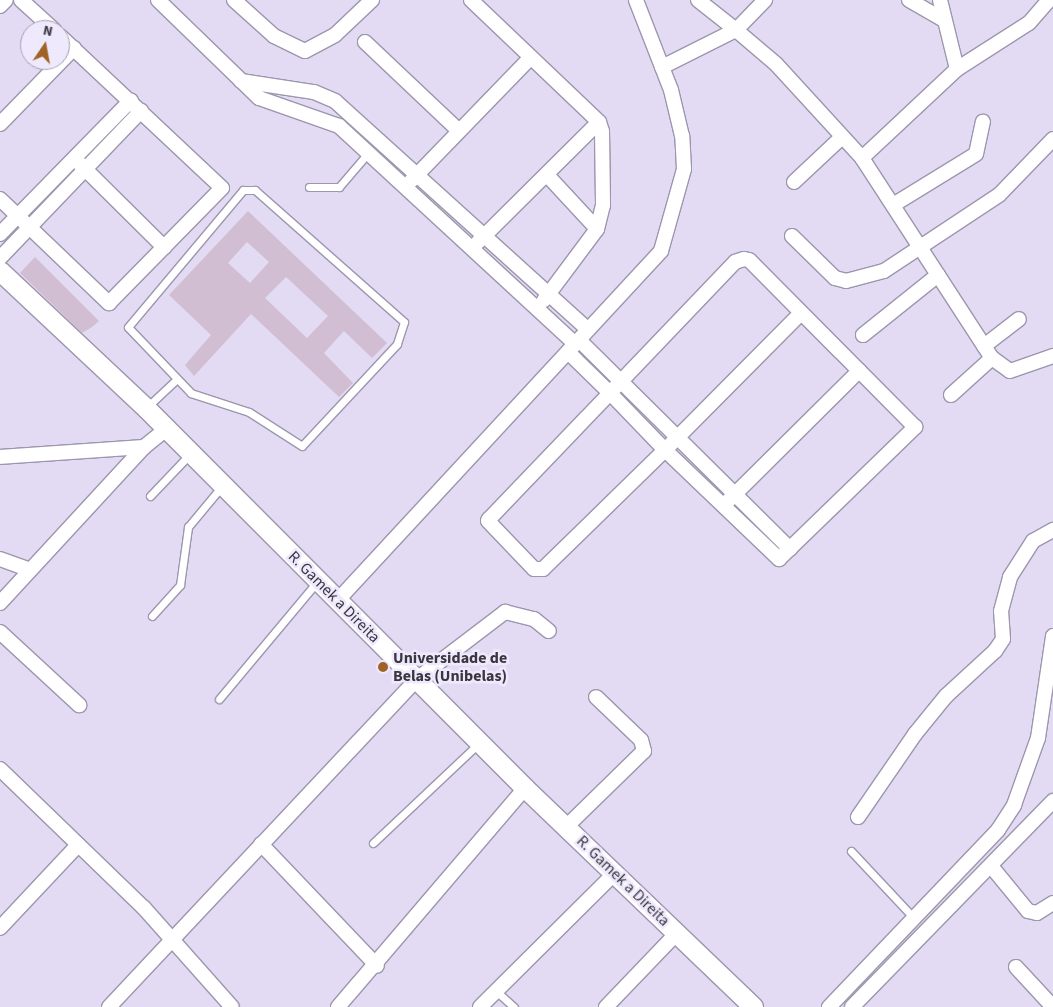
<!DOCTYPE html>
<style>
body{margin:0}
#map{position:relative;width:1053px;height:1007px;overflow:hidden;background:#e3dbf4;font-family:"Source Sans 3",sans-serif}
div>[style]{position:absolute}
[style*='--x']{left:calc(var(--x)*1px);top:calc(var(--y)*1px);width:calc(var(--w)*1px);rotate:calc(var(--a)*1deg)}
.building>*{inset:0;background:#d1bed2}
.roads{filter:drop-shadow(1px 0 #9d96ad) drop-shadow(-1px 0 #9d96ad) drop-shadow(0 1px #9d96ad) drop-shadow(0 -1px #9d96ad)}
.service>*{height:7px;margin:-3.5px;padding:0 3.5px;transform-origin:3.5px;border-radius:3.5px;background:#fff}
.minor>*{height:14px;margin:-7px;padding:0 7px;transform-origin:7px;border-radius:7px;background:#fff}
.secondary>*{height:19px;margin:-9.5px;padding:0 9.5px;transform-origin:9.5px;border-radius:9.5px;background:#fff}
.dots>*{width:14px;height:14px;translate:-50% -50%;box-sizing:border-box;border:2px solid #efe9fd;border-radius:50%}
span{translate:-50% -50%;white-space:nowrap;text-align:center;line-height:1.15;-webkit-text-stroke:5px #efe9fd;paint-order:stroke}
.street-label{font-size:16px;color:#39363f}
.poi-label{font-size:16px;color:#39363f;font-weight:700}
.left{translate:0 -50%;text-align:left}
.north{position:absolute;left:20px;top:20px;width:50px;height:50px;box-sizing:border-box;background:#efe9fd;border:1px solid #a6a1b1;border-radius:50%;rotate:12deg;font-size:14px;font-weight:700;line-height:20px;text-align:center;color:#39363f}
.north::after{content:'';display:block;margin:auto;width:18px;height:22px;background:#9f6326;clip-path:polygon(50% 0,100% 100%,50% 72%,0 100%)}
</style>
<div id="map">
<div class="building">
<div style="clip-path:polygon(evenodd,248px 211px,387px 343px,372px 358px,344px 331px,324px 353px,353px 383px,339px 397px,251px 314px,194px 376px,185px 365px,211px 335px,169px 295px,248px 211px,247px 242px,269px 262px,250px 283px,228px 263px,247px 242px,248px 211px,286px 277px,328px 316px,307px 338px,265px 298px,286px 277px)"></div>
<div style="clip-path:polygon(35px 257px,99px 321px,92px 327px,82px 333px,20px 273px)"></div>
</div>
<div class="roads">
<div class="service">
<div style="--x:309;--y:187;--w:30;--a:0"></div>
<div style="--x:339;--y:187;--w:46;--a:-49.4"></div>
<div style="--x:243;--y:190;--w:12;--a:0"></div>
<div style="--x:255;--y:190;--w:199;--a:41.5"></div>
<div style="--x:404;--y:322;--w:23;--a:108"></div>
<div style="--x:397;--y:344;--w:139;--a:133"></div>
<div style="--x:302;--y:446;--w:63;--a:-147.3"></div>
<div style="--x:249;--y:412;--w:61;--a:-161.9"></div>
<div style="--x:191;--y:393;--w:91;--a:-133.7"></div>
<div style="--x:128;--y:327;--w:179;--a:-50"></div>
<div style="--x:146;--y:408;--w:42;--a:-43.1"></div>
<div style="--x:150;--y:496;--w:58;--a:-46.4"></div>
<div style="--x:152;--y:616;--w:42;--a:-47.9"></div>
<div style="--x:180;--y:585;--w:59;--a:-82.1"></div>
<div style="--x:188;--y:527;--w:53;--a:-50.3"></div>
<div style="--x:219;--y:699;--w:153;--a:-50.1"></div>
<div style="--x:373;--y:843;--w:144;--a:-43.3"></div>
<div style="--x:851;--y:851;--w:92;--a:46.8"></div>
<div style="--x:496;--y:991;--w:24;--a:42"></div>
</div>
<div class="minor">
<div style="--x:21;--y:0;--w:45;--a:42.3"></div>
<div style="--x:158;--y:0;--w:141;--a:44.1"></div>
<div style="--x:259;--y:98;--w:85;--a:19.3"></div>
<div style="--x:339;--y:126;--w:321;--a:42.7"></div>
<div style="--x:234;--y:0;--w:54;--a:42"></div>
<div style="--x:274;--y:36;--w:34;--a:26"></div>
<div style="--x:305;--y:51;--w:34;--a:-28"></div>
<div style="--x:335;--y:35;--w:51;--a:-43.4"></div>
<div style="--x:471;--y:0;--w:177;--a:43.6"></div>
<div style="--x:599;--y:122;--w:9;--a:72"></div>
<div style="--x:602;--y:131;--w:74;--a:89.2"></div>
<div style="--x:603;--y:205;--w:25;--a:104"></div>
<div style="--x:597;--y:229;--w:89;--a:126.7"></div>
<div style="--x:698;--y:0;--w:48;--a:38.3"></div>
<div style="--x:736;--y:30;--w:42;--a:-46"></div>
<div style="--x:909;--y:0;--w:40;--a:29.7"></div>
<div style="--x:940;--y:0;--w:71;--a:76.2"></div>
<div style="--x:0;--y:6;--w:8;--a:-45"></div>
<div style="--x:365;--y:42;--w:129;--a:43.4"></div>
<div style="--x:662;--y:67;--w:83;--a:-26.6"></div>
<div style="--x:736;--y:30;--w:52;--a:40.4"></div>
<div style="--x:776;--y:64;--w:127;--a:47.5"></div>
<div style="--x:862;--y:158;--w:239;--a:57"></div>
<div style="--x:992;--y:358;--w:22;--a:36"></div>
<div style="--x:1010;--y:371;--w:46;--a:-19.2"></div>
<div style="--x:241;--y:81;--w:74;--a:8.6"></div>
<div style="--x:314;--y:92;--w:23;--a:23"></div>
<div style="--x:335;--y:101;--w:341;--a:42.1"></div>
<div style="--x:0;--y:124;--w:106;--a:-45.8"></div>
<div style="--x:862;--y:158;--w:130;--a:-43.1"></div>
<div style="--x:957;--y:69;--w:85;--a:-32.6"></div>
<div style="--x:1029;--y:23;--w:30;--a:-49"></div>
<div style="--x:79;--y:163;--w:120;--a:44.7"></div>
<div style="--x:548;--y:176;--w:72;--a:47.2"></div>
<div style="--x:411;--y:181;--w:171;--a:-45.9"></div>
<div style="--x:794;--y:182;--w:66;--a:-43.2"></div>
<div style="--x:0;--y:199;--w:151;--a:43.7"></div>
<div style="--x:109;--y:303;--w:161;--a:-45.5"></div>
<div style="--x:222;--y:188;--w:222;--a:-136.8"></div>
<div style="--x:893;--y:205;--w:97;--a:-31.6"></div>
<div style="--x:976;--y:154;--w:33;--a:-78"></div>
<div style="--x:0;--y:234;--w:187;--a:-45.6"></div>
<div style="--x:792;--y:236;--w:60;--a:44.3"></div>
<div style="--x:835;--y:278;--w:11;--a:15"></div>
<div style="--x:846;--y:281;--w:39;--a:-15"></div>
<div style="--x:884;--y:271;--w:138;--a:-33.5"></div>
<div style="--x:999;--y:195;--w:78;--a:-46"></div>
<div style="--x:478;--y:242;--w:170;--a:-44.8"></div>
<div style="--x:0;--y:258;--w:204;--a:-46.2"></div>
<div style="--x:863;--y:335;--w:96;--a:-38.7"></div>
<div style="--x:579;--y:340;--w:297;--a:44.7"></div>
<div style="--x:984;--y:346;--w:44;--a:-37.6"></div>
<div style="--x:568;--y:352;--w:59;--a:44.3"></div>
<div style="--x:610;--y:393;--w:79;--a:46"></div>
<div style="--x:665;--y:450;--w:158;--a:43.7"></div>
<div style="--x:779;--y:559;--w:190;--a:-44.1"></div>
<div style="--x:915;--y:427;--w:235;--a:-134.8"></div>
<div style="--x:749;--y:260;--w:5;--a:-169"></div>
<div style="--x:744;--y:259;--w:9;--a:162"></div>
<div style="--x:735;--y:262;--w:181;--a:133.7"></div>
<div style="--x:610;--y:393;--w:175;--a:133.8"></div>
<div style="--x:489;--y:519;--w:2;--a:117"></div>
<div style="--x:488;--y:521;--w:66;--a:46.2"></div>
<div style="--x:534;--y:569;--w:9;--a:0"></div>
<div style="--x:543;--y:569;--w:170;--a:-44.3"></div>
<div style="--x:665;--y:450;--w:193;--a:-45.2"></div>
<div style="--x:951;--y:395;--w:55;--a:-42.1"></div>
<div style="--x:0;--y:457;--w:144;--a:-4"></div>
<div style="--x:728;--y:501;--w:185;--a:-44.8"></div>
<div style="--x:0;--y:559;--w:32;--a:20"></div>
<div style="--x:337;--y:601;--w:477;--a:-47.2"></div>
<div style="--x:661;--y:251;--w:85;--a:-74.3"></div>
<div style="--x:684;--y:169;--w:33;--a:-93"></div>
<div style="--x:682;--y:136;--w:47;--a:-103.4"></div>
<div style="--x:671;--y:90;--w:97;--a:-111.3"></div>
<div style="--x:0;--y:603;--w:212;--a:-47.3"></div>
<div style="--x:144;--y:447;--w:27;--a:-39"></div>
<div style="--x:0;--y:632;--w:108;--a:42.7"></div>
<div style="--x:0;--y:769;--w:200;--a:44"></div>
<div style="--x:144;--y:908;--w:132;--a:48.4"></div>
<div style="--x:858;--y:817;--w:101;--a:-55.5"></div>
<div style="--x:915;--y:734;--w:49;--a:-50.8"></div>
<div style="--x:946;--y:696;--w:67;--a:-42.6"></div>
<div style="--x:995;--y:651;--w:14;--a:-56"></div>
<div style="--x:1003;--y:639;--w:28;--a:-94"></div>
<div style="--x:1001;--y:611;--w:35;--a:-75"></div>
<div style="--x:1010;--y:577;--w:43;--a:-57.4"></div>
<div style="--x:1033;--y:541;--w:23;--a:-29"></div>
<div style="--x:566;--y:827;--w:109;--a:-44.3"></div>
<div style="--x:644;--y:751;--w:11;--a:-105"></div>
<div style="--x:641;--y:740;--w:62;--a:-136.3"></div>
<div style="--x:261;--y:844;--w:168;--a:46.4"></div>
<div style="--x:991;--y:866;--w:58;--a:50.6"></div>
<div style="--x:1028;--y:911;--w:9;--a:13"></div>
<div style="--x:1037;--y:913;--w:19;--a:-32"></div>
<div style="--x:0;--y:928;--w:112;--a:-46.8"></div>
<div style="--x:1016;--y:967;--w:54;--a:47.2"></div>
<div style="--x:109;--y:1007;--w:450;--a:-46.8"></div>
<div style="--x:417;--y:679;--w:111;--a:-37.3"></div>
<div style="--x:505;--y:612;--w:30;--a:14"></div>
<div style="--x:534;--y:619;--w:19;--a:39"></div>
<div style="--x:338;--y:1007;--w:288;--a:-49.5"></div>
<div style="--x:480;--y:1007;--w:189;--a:-44.8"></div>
<div style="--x:606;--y:1007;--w:103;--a:-46.2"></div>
<div style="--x:829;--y:1007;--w:245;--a:-46.3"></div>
<div style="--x:998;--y:830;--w:30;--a:-57"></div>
<div style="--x:1014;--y:805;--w:71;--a:-70.3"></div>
<div style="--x:1038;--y:738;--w:103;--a:-81.6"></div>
<div style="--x:852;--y:1007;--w:288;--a:-45.7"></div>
</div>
<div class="secondary">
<div style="--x:0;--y:271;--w:200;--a:43.2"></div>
<div style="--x:146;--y:408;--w:537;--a:45.08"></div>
<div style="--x:525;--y:788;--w:316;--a:43.8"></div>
</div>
</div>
<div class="dots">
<div style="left:383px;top:667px;background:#9f6326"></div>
</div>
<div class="street-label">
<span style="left:334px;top:597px;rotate:45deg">R. Gamek a Direita</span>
<span style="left:623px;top:881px;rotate:44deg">R. Gamek a Direita</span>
</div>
<div class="poi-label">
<span class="left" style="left:393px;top:667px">Universidade de<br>Belas (Unibelas)</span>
</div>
<div class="north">N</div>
</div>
